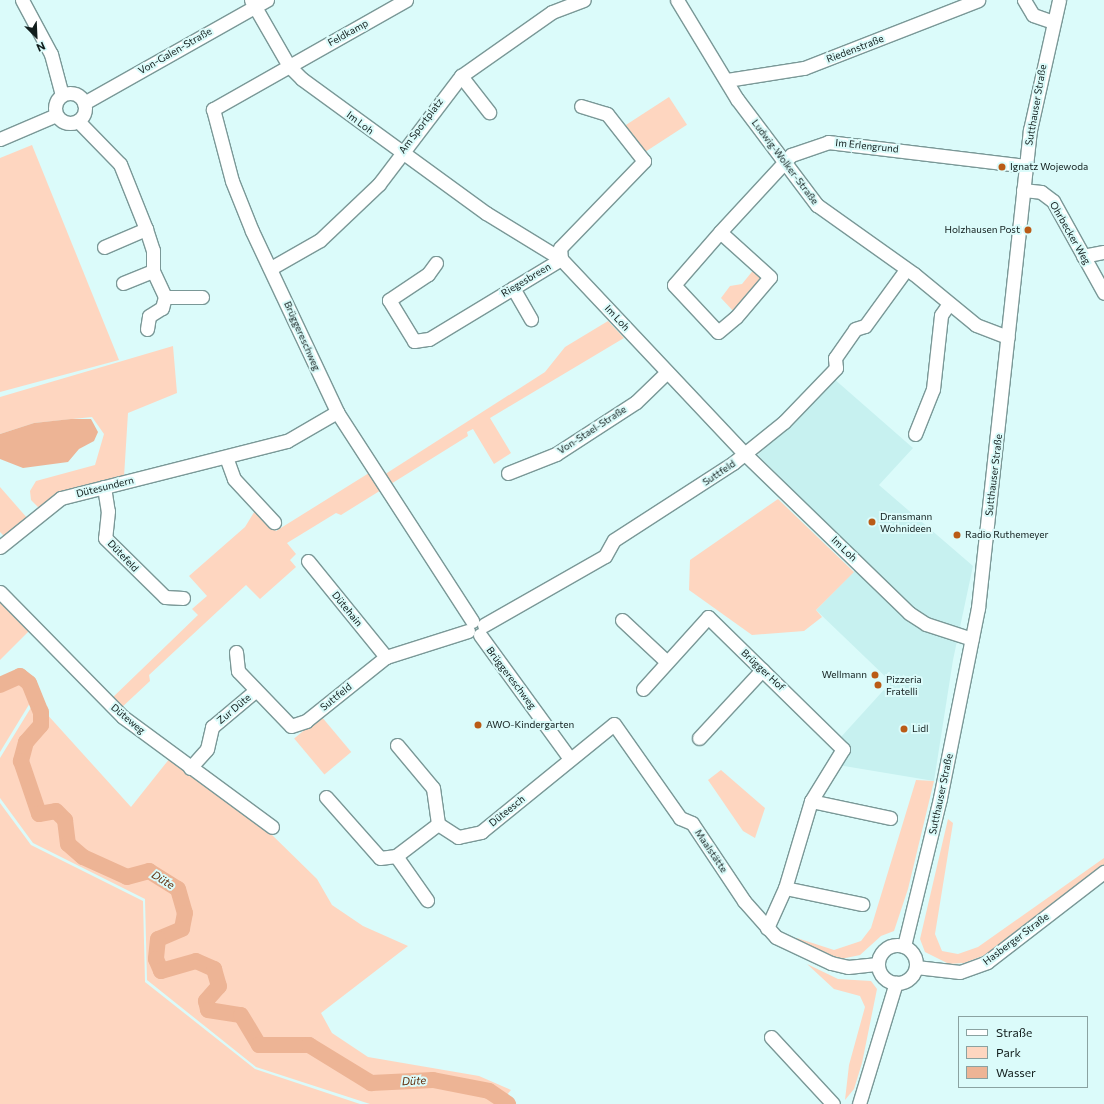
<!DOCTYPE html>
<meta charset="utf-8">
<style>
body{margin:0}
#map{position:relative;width:1104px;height:1104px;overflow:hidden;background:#dbfbfa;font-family:Commissioner,sans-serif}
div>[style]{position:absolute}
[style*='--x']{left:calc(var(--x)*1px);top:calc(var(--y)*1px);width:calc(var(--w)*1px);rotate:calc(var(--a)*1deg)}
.built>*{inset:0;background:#c7f1f0}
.green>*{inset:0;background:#fed6c0;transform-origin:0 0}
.water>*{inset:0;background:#edb495}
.river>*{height:16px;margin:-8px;padding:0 8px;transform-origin:8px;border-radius:8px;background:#edb495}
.roads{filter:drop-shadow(1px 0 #7a9897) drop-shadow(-1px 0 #7a9897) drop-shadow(0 1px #7a9897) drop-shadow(0 -1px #7a9897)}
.minor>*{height:13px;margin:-6.5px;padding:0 6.5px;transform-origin:6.5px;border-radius:6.5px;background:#fff}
.minor>.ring{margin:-6.5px;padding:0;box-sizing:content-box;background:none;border:13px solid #fff;border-radius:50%}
.dots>*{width:11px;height:11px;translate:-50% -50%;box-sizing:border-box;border:2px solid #dbfbfa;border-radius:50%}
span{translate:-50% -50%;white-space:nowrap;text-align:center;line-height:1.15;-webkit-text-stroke:4px #dbfbfa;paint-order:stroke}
.street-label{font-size:10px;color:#111d1c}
.poi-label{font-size:10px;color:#111d1c}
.left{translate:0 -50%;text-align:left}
.right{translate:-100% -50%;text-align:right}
.water-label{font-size:11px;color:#602c09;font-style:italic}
.legend{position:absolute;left:958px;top:1016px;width:130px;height:72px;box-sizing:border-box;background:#dbfbfa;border:1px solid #8aa2a1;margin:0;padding:5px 7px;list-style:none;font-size:12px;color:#111d1c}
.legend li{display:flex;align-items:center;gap:8px;height:20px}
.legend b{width:20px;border:1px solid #8aa2a1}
.north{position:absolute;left:16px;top:16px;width:40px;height:40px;-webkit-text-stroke:3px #dbfbfa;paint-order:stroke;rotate:156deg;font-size:11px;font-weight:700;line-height:16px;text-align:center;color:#111d1c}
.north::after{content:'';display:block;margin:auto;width:14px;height:18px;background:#111d1c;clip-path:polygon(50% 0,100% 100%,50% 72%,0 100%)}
</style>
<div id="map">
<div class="built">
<div style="clip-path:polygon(833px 378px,913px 448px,879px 485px,973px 566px,953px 660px,934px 781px,838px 765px,849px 750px,841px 737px,891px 682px,816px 610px,864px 561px,758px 455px)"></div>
</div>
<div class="green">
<div style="left:669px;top:97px;width:33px;height:56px;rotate:57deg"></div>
<div style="clip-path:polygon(32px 145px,119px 360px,0 392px,0 158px)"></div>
<div style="clip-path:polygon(755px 268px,766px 278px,735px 313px,721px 298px,730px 286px,742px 284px)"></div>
<div style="clip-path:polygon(608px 321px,624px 338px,490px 418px,511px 453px,494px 464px,473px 429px,467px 432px,468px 436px,341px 515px,336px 513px,287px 543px,296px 554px,290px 560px,296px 567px,260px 599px,246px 585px,149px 675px,150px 681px,120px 709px,110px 700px,198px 615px,192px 609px,207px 596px,189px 576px,245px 527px,256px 509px,276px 531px,369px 473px,376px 480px,545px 372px,565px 347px)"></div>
<div style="clip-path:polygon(173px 346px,177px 393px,128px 413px,124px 477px,40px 509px,31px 500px,30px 491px,36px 481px,95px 465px,104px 434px,92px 417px,34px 423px,0 434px,0 397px)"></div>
<div style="clip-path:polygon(0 487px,28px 519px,6px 538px,0 532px)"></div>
<div style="clip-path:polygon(778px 499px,854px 572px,816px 610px,822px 617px,804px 631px,752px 635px,689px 590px,690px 560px)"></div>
<div style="clip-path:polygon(0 598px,31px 629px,0 660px)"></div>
<div style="clip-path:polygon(18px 682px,33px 698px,0 752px,0 691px)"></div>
<div style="clip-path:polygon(35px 701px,131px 807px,170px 758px,269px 832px,317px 879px,332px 905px,363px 926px,408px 946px,321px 1013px,332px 1033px,368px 1057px,479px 1076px,511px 1090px,499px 1104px,370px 1104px,256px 1067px,147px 980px,145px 899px,33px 843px,0 798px,0 758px)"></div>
<div style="left:321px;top:716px;width:47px;height:35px;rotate:50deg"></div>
<div style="clip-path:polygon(721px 770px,765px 808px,755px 838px,743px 831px,708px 780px)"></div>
<div style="clip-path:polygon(916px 780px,934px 781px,908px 889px,894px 931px,881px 936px,860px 955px,841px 959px,829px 957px,797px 942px,797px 938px,834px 950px,861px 941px,871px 928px)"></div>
<div style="clip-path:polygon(0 803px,31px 845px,143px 901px,145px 982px,255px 1069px,360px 1104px,0 1104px)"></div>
<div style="clip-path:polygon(948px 819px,953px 823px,935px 934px,942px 951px,958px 954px,978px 947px,1104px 858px,1104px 866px,985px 955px,964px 963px,949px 964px,925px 952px,920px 939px)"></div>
<div style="clip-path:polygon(807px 964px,838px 979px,871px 981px,877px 989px,862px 1063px,854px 1089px,845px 1100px,849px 1065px,865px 1007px,860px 996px,834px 989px)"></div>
</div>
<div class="water">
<div style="clip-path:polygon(71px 419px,91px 419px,98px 432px,94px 441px,79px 449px,68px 462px,23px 468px,0 459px,0 434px,34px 423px)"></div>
</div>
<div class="river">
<div style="--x:0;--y:685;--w:22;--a:-24"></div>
<div style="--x:20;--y:676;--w:11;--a:38"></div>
<div style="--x:29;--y:683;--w:31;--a:68"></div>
<div style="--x:41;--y:712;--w:13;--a:90"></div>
<div style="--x:41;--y:725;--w:23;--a:131"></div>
<div style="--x:26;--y:742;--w:20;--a:105"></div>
<div style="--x:21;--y:761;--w:56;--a:71.2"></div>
<div style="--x:39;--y:814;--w:17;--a:-10"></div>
<div style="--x:56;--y:811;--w:13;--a:45"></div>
<div style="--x:65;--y:820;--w:24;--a:83"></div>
<div style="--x:68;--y:844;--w:20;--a:41"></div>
<div style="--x:83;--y:857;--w:48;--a:24.4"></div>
<div style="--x:127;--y:877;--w:23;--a:-15"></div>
<div style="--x:149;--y:871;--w:34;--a:32"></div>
<div style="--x:178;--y:889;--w:25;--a:74"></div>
<div style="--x:185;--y:913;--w:16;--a:101"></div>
<div style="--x:182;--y:929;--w:26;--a:157"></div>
<div style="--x:158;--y:939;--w:20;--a:96"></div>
<div style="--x:156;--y:959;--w:13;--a:67"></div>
<div style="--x:161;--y:971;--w:36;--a:-16"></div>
<div style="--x:196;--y:961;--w:20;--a:24"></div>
<div style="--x:214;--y:969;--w:18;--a:74"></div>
<div style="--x:219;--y:986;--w:20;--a:131"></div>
<div style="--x:206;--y:1001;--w:9;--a:77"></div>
<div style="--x:208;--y:1010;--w:33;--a:9"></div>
<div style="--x:241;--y:1015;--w:35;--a:59"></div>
<div style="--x:259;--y:1045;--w:50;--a:0"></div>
<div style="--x:309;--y:1045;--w:73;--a:31.5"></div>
<div style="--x:371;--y:1083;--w:62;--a:-2.8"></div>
<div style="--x:433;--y:1080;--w:57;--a:11.1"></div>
<div style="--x:489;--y:1091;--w:23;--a:34"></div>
</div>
<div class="roads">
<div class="minor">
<div style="--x:22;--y:0;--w:61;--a:61.8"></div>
<div style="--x:51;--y:54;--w:42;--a:75"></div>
<div style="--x:251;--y:0;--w:76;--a:60.1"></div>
<div style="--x:289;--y:66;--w:18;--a:45"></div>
<div style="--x:302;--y:79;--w:228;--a:36.1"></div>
<div style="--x:486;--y:213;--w:88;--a:31.5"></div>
<div style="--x:561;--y:259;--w:268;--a:46.7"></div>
<div style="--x:745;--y:454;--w:228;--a:44.1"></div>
<div style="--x:909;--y:613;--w:20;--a:33"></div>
<div style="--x:926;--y:624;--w:48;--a:18.1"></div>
<div style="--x:406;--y:0;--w:222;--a:150.5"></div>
<div style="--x:213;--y:109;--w:74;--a:75.2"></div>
<div style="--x:232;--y:181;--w:54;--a:68.2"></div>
<div style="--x:252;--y:231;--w:200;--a:64.8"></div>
<div style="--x:337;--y:412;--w:249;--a:57.1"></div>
<div style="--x:677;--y:0;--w:116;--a:58.8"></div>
<div style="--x:737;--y:99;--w:133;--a:53"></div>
<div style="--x:817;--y:205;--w:119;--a:35.4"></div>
<div style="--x:914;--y:274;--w:80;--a:39.4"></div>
<div style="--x:976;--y:325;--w:34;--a:21"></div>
<div style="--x:1024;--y:0;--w:17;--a:59"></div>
<div style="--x:1033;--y:15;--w:21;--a:19"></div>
<div style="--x:461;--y:76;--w:46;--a:52.1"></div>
<div style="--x:727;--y:80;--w:78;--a:-8.9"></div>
<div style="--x:804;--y:68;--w:187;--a:-21.3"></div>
<div class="ring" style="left:55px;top:93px;width:17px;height:17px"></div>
<div style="--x:84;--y:103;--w:210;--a:-29.4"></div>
<div style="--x:78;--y:121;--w:60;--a:45.7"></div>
<div style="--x:120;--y:164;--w:70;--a:68.2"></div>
<div style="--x:146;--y:229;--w:22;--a:72"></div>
<div style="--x:153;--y:250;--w:21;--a:90"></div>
<div style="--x:153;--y:271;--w:29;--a:65"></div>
<div style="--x:165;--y:297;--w:37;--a:0"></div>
<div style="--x:0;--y:139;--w:61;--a:-23.2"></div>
<div style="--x:1023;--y:190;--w:18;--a:6"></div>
<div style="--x:1041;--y:192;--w:15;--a:37"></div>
<div style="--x:1053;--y:201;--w:105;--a:61"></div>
<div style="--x:720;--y:232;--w:70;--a:131"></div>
<div style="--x:674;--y:285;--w:64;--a:46.9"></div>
<div style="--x:718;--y:332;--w:23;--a:-40"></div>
<div style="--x:736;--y:317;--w:52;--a:-49.6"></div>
<div style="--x:770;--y:277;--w:67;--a:-138"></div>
<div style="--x:720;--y:232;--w:105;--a:-47.3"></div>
<div style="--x:791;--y:155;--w:39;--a:-19"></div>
<div style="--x:828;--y:142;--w:199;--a:6.9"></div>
<div style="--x:104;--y:247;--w:46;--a:-23.2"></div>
<div style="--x:1083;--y:256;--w:21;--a:-11"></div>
<div style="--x:436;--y:263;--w:14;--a:126"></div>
<div style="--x:428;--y:274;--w:47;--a:146.3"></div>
<div style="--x:389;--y:300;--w:48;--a:58.6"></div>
<div style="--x:414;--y:341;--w:15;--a:-8"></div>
<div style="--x:429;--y:339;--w:154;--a:-31.2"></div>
<div style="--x:561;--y:259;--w:11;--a:-95"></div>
<div style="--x:560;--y:248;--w:121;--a:-46"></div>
<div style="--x:644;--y:161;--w:60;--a:-128.2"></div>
<div style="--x:607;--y:114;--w:27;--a:-163"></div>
<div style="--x:271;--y:268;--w:56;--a:-29.7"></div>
<div style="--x:320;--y:240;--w:81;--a:-43.5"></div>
<div style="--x:379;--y:184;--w:136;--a:-52.8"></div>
<div style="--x:461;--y:76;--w:111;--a:-35.1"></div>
<div style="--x:552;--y:12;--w:34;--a:-21"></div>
<div style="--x:123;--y:283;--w:32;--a:-22"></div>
<div style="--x:513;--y:288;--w:36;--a:60"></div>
<div style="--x:147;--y:329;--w:13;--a:-81"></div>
<div style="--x:149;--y:316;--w:15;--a:-32"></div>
<div style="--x:162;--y:308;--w:11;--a:-75"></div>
<div style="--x:915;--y:434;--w:48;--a:-68.2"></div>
<div style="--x:933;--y:389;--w:74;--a:-83.8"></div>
<div style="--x:941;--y:315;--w:12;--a:-55"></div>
<div style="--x:226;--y:457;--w:23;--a:70"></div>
<div style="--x:234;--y:479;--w:59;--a:47.1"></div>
<div style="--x:508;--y:473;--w:52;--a:-21.6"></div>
<div style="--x:556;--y:454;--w:95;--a:-33"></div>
<div style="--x:636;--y:402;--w:43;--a:-44.1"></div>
<div style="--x:104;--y:487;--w:24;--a:81"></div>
<div style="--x:108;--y:511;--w:27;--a:96"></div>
<div style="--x:105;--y:538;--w:84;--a:44.5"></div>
<div style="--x:165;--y:597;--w:18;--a:3"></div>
<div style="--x:0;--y:547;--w:78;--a:-38.8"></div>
<div style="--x:61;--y:498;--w:233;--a:-14.2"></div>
<div style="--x:287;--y:441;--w:58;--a:-30.1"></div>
<div style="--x:308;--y:561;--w:124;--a:50.9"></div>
<div style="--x:0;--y:592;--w:175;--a:45.5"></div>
<div style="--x:123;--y:717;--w:185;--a:36.4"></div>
<div style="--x:622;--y:620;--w:60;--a:43"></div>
<div style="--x:484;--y:625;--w:139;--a:-29.7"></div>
<div style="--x:605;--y:556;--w:18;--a:-61"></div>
<div style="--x:614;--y:540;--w:142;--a:-32.9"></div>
<div style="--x:733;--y:463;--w:65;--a:-38.8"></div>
<div style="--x:784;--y:422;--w:75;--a:-46.1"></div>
<div style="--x:836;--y:368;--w:10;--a:-96"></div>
<div style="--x:835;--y:358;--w:35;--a:-55"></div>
<div style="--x:855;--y:329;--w:10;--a:-17"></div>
<div style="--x:865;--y:326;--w:68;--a:-54"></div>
<div style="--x:480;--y:635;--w:153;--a:54"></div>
<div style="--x:236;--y:652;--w:19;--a:84"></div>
<div style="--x:238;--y:671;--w:76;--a:46.1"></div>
<div style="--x:291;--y:726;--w:16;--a:-18"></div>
<div style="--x:306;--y:721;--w:102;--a:-38.7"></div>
<div style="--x:386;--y:657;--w:86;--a:-17.6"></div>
<div style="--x:643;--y:689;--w:97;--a:-47.9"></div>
<div style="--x:708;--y:617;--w:189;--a:44.4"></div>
<div style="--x:843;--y:749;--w:61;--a:121.6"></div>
<div style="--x:811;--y:801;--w:91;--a:106.6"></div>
<div style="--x:785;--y:888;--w:44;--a:114.2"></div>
<div style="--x:699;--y:738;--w:93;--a:-47.2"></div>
<div style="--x:397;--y:745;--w:56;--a:50.1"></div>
<div style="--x:433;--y:788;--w:36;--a:82"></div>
<div style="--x:190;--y:768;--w:25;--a:-48"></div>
<div style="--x:207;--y:749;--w:23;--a:-77"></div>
<div style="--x:212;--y:727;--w:56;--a:-39.9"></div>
<div style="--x:326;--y:797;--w:81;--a:48.5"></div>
<div style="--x:380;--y:858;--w:16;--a:-7"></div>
<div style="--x:396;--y:856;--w:53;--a:-37.3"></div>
<div style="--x:438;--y:824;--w:24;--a:33"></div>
<div style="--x:458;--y:837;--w:24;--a:-12"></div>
<div style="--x:481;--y:832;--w:171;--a:-39.1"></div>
<div style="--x:614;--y:724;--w:115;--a:54.9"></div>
<div style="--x:680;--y:818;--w:13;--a:23"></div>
<div style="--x:692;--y:823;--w:94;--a:56.3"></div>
<div style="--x:744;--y:901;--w:48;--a:48.4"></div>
<div style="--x:776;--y:937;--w:61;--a:25.3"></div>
<div style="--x:831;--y:963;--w:17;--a:13"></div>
<div style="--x:848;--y:967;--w:30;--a:-6"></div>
<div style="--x:811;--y:801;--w:81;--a:12.1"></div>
<div style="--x:396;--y:856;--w:54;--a:54.8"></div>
<div style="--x:785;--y:888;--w:79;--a:11.7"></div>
<div class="ring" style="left:878px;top:945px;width:25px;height:25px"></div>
<div style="--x:904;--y:946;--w:152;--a:-76.3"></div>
<div style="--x:940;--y:798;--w:194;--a:-78.7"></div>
<div style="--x:978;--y:608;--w:481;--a:-83.8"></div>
<div style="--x:1030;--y:130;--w:133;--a:-77.4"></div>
<div style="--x:916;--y:967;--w:44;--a:6.5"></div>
<div style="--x:960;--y:972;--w:29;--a:-20"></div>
<div style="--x:987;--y:962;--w:148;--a:-37.6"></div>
<div style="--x:771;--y:1037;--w:91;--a:47.2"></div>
<div style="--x:859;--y:1104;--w:127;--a:-73.1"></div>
</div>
</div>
<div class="dots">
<div style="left:1002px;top:167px;background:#ba5b16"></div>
<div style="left:1028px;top:230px;background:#ba5b16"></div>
<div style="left:872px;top:522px;background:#ba5b16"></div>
<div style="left:957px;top:535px;background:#ba5b16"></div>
<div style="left:875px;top:675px;background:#ba5b16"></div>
<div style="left:878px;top:685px;background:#ba5b16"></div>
<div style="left:478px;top:725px;background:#ba5b16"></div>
<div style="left:904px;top:729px;background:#ba5b16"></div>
</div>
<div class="street-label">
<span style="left:348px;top:33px;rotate:-29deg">Feldkamp</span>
<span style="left:855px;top:49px;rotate:-21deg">Riedenstraße</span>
<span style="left:175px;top:51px;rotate:-30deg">Von-Galen-Straße</span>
<span style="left:1036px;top:105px;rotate:-80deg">Sutthauser Straße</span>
<span style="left:360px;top:123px;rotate:37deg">Im Loh</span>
<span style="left:421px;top:126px;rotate:-53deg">Am Sportplatz</span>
<span style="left:867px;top:146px;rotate:6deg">Im Erlengrund</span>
<span style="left:785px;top:162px;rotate:53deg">Ludwig-Wolker-Straße</span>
<span style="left:1070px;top:233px;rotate:60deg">Ohrbecker Weg</span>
<span style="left:526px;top:280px;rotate:-31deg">Riegesbreen</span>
<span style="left:617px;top:318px;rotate:47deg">Im Loh</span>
<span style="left:302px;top:336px;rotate:66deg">Brüggereschweg</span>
<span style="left:592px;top:430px;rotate:-33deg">Von-Stael-Straße</span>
<span style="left:719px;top:473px;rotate:-34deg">Suttfeld</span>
<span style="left:994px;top:475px;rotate:-83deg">Sutthauser Straße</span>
<span style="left:105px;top:487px;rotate:-14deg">Dütesundern</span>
<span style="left:844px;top:549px;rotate:44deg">Im Loh</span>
<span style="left:123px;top:556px;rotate:46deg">Dütefeld</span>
<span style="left:347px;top:609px;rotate:51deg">Dütehain</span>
<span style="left:763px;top:670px;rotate:43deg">Brügger Hof</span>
<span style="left:511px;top:678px;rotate:53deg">Brüggereschweg</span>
<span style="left:336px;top:697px;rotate:-39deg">Suttfeld</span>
<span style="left:234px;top:709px;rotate:-40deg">Zur Düte</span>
<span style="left:128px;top:719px;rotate:40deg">Düteweg</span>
<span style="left:941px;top:794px;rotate:-78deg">Sutthauser Straße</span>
<span style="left:507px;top:811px;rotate:-39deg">Düteesch</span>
<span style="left:711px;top:851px;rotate:56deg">Maalstätte</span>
<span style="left:1016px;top:939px;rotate:-37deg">Hasberger Straße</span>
</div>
<div class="poi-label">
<span class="left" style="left:1010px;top:167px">Ignatz Wojewoda</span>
<span class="right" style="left:1020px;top:230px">Holzhausen Post</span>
<span class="left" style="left:880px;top:522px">Dransmann<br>Wohnideen</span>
<span class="left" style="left:965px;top:535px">Radio Ruthemeyer</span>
<span class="right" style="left:867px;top:675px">Wellmann</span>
<span class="left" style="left:886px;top:685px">Pizzeria<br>Fratelli</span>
<span class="left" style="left:486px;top:725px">AWO-Kindergarten</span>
<span class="left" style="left:912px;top:729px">Lidl</span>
</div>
<div class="water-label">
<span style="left:163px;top:880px;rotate:32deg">Düte</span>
<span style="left:414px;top:1081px;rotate:-3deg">Düte</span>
</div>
<ul class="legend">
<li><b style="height:5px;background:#fff"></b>Straße</li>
<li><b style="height:11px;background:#fed6c0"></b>Park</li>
<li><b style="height:11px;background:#edb495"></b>Wasser</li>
</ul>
<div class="north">N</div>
</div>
